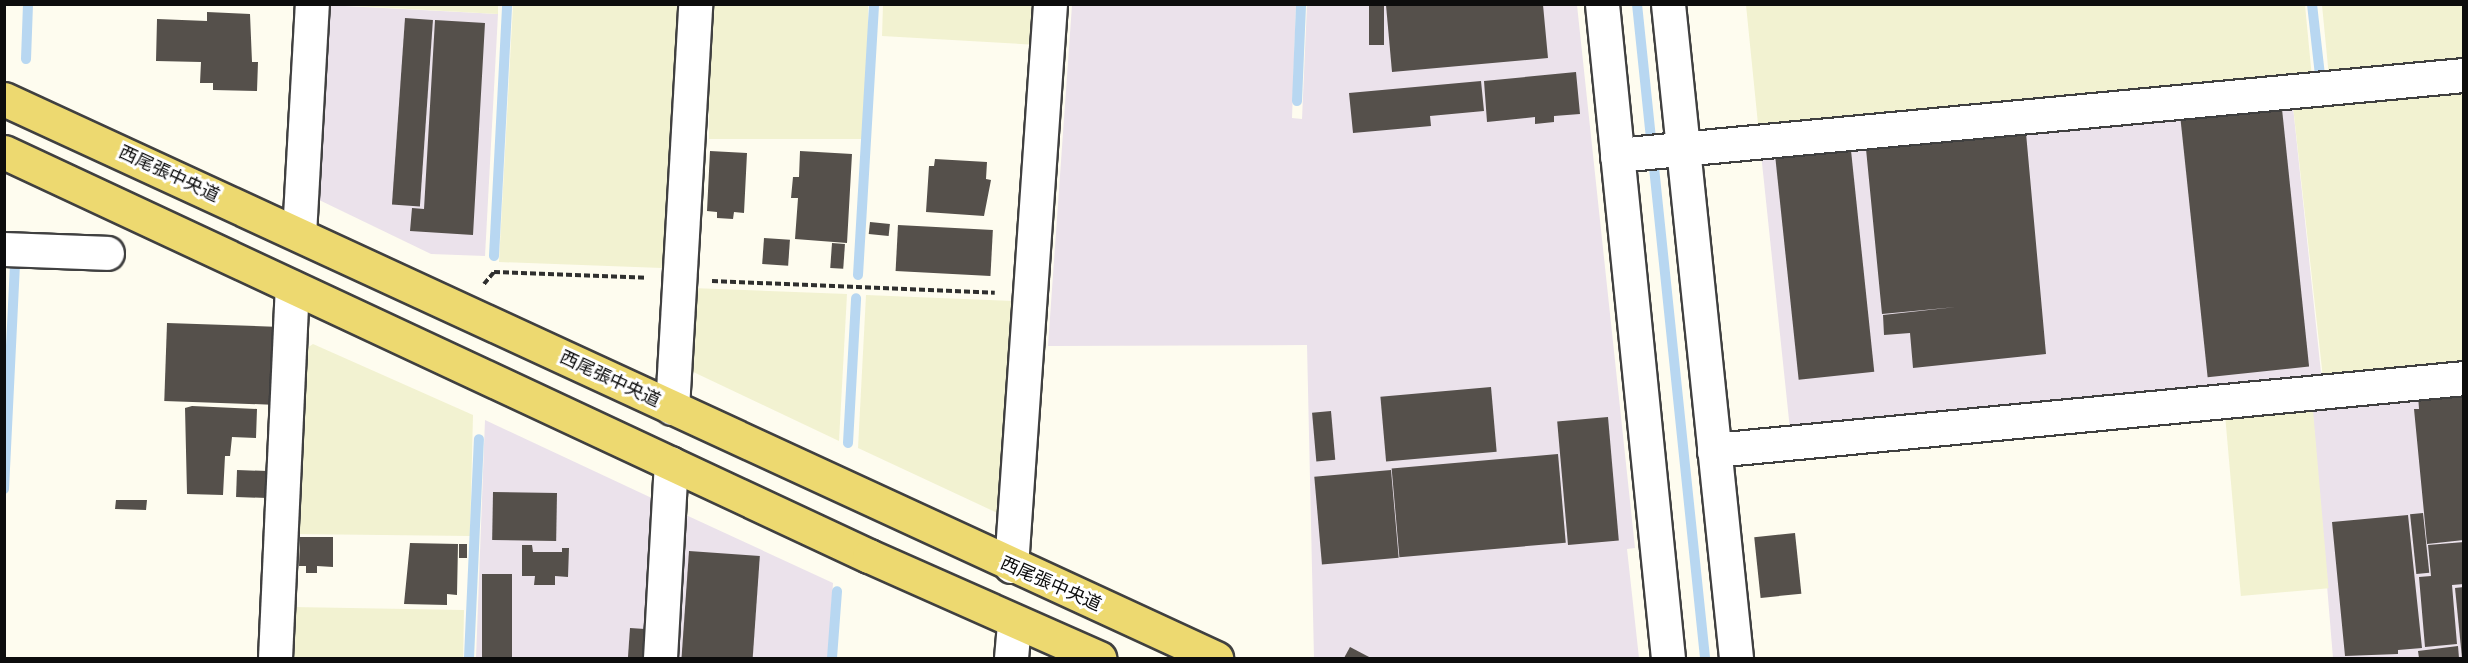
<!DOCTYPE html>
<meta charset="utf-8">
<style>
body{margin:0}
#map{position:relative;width:2468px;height:663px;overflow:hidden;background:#fefcef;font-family:"Roboto Serif","Noto Sans JP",serif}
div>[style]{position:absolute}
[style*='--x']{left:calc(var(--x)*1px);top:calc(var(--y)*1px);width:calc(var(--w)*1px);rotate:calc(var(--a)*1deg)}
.industrial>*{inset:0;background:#ebe2eb;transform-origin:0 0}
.farmland>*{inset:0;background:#f2f2d1;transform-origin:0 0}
.stream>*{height:10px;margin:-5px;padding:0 5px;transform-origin:5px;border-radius:5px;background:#b8d7f1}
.building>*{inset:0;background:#55504b;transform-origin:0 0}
.path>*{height:4px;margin-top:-2px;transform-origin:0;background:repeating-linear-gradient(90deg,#2f2f2f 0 6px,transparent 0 9px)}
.roads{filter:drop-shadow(2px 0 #404040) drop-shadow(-2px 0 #404040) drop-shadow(0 2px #404040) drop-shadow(0 -2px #404040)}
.minor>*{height:33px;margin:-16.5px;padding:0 16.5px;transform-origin:16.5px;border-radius:16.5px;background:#fff}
.primary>*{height:33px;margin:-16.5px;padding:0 16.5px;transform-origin:16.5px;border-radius:16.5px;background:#edd970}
span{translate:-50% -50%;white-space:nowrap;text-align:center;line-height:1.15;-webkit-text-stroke:6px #fff;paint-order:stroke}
.street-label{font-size:18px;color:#0d0d0d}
.frame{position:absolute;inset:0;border:6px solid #0d0d0d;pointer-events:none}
</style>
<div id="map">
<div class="industrial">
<div style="clip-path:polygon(325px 5px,498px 14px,485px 256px,431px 254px,315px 198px)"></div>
<div style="clip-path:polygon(1072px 5px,1296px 5px,1292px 118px,1302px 119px,1307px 5px,1577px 5px,1635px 548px,1627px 549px,1639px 658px,1314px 658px,1307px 345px,1048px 346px)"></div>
<div style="left:2292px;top:97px;width:283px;height:534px;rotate:84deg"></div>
<div style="clip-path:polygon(2463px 389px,2463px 658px,2333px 658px,2312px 404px)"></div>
<div style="clip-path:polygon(485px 420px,656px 500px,646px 658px,476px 658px)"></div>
<div style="clip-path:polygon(675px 510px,833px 583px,828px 658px,669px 658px)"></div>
</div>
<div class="farmland">
<div style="clip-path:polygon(320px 4px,498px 5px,498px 14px)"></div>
<div style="clip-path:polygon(513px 5px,685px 5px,668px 262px,662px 268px,499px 262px)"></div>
<div style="left:709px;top:5px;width:159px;height:134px"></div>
<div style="clip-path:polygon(883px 5px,1040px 5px,1038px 45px,882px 36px)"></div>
<div style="clip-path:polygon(1746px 5px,2305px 5px,2312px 78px,1759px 134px)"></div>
<div style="clip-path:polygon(2322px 5px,2463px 5px,2463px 65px,2329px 77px)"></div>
<div style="clip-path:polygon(2463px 81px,2463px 364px,2323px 378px,2292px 97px)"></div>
<div style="clip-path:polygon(692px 288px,847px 294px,839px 441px,687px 369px)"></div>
<div style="clip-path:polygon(866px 295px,1013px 301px,1006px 517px,858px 448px)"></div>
<div style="clip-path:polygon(313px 344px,473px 415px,470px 536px,294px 534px,304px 350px)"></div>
<div style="left:2312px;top:399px;width:190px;height:88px;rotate:85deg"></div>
<div style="left:293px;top:607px;width:171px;height:51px;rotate:1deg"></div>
</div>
<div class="stream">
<div style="--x:1637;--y:4;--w:658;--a:84.06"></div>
<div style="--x:2312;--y:4;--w:71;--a:83.6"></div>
<div style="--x:26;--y:59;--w:55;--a:-87.9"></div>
<div style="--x:1297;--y:101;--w:97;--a:-87.6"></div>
<div style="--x:494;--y:256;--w:252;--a:-87"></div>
<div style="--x:858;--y:275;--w:271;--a:-86.6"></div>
<div style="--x:848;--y:443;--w:145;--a:-86.8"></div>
<div style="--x:4;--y:489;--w:227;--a:-87.2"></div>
<div style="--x:469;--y:658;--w:219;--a:-87.4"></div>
<div style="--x:832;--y:658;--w:67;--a:-85.7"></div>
</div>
<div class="building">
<div style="left:1369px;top:4px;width:15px;height:41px"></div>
<div style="clip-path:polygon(1386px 5px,1543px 5px,1548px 58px,1392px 72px)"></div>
<div style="clip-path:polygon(207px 12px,250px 14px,252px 62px,258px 62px,257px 91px,213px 90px,213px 83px,200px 83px,201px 62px,156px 61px,157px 19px,207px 21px)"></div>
<div style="left:405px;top:18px;width:28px;height:187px;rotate:4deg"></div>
<div style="clip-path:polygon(435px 20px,485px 23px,473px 235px,410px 231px,412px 208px,424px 209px)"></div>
<div style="clip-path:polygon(1576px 72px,1580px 114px,1554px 116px,1554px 122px,1535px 124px,1535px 117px,1487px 122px,1484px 81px)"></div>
<div style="clip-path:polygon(1481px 81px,1484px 111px,1430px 116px,1431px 126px,1353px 133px,1349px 93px)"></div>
<div style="left:2282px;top:109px;width:259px;height:102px;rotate:84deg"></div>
<div style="clip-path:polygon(2026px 133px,2046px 354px,1913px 368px,1910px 333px,1884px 335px,1883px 315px,1956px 307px,1882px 314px,1866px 149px)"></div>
<div style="left:1850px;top:141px;width:232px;height:76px;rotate:84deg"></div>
<div style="clip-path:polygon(710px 151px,747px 153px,744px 213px,734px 212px,733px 219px,717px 218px,717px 212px,707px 211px)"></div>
<div style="clip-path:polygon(800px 151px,852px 154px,847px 243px,795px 239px,798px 198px,791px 198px,793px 177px,799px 177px)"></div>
<div style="clip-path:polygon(935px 159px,987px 162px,986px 179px,991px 180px,984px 216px,926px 212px,929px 166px,934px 166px)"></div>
<div style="left:870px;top:222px;width:20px;height:12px;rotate:6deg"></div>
<div style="left:898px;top:225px;width:95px;height:46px;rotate:3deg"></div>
<div style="left:764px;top:238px;width:26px;height:26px;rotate:4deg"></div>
<div style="left:832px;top:243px;width:13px;height:25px;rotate:4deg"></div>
<div style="left:167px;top:323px;width:107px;height:78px;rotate:2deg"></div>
<div style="left:1491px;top:387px;width:65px;height:111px;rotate:85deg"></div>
<div style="clip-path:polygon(2464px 391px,2464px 540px,2427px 544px,2414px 409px,2419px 409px,2418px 395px)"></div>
<div style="clip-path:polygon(192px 406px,257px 409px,256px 438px,232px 437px,230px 456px,225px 456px,223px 495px,187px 494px,185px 408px)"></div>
<div style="left:1331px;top:411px;width:49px;height:19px;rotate:85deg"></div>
<div style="left:1608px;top:417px;width:124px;height:51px;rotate:85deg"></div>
<div style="left:1558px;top:454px;width:89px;height:167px;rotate:85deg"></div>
<div style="left:237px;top:470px;width:31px;height:27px;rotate:2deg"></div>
<div style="left:1391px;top:470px;width:88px;height:77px;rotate:85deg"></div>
<div style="left:493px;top:492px;width:64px;height:48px;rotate:1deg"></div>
<div style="clip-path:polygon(116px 500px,147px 500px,146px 510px,115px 509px)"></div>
<div style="left:2423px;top:513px;width:60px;height:13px;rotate:84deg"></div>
<div style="clip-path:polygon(2408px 515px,2422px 648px,2398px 650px,2398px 654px,2345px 656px,2332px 522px)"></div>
<div style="left:1795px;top:533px;width:61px;height:41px;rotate:84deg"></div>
<div style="clip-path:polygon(300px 537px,333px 537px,333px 567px,317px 566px,317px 573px,306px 573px,306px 566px,299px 566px)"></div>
<div style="clip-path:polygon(2464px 542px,2464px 584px,2452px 585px,2457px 644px,2425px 647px,2419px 577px,2431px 576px,2428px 545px)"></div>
<div style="clip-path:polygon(410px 543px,458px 544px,457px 595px,447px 594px,447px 605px,404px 604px)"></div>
<div style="left:459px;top:544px;width:8px;height:14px"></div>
<div style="clip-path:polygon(522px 545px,532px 545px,533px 552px,562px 552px,562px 548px,569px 548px,568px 577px,555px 576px,555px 585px,534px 585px,535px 576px,522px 576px)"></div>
<div style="left:689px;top:551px;width:71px;height:107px;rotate:4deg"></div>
<div style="left:482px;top:574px;width:30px;height:84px"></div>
<div style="clip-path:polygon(2464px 587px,2464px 658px,2462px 658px,2455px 588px)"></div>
<div style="left:630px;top:628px;width:15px;height:30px;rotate:4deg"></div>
<div style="clip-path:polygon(2458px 646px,2459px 658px,2419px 658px,2418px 651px)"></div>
<div style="clip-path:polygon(1350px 647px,1371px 658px,1344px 658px)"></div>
</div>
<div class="path">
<div style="--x:712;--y:281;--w:283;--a:2.4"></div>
<div style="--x:484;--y:284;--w:16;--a:-50"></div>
<div style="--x:494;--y:272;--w:153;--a:2.2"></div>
</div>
<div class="roads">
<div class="minor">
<div style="--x:1602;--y:4;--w:657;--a:84.24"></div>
<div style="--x:1668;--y:4;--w:658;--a:84.06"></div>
<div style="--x:1617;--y:155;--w:851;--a:-5.4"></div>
<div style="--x:299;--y:234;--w:230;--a:-86.8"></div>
<div style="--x:4;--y:249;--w:103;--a:2.2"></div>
<div style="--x:672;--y:408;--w:405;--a:-86.7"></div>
<div style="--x:1714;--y:450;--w:753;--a:-5.48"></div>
<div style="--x:1011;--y:566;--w:563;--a:-86.03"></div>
<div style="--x:275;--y:658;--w:371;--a:-87.4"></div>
<div style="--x:660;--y:658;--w:195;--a:-86.8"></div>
<div style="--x:1011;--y:658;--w:37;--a:-85"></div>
</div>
<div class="primary">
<div style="--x:4;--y:99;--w:1335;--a:24.76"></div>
<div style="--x:4;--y:152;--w:955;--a:25.04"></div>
<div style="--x:869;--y:556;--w:252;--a:23.9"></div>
</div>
</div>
<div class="street-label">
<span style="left:169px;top:174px;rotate:25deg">西尾張中央道</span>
<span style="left:610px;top:379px;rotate:25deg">西尾張中央道</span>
<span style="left:1051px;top:584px;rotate:24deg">西尾張中央道</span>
</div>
<div class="frame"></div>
</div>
